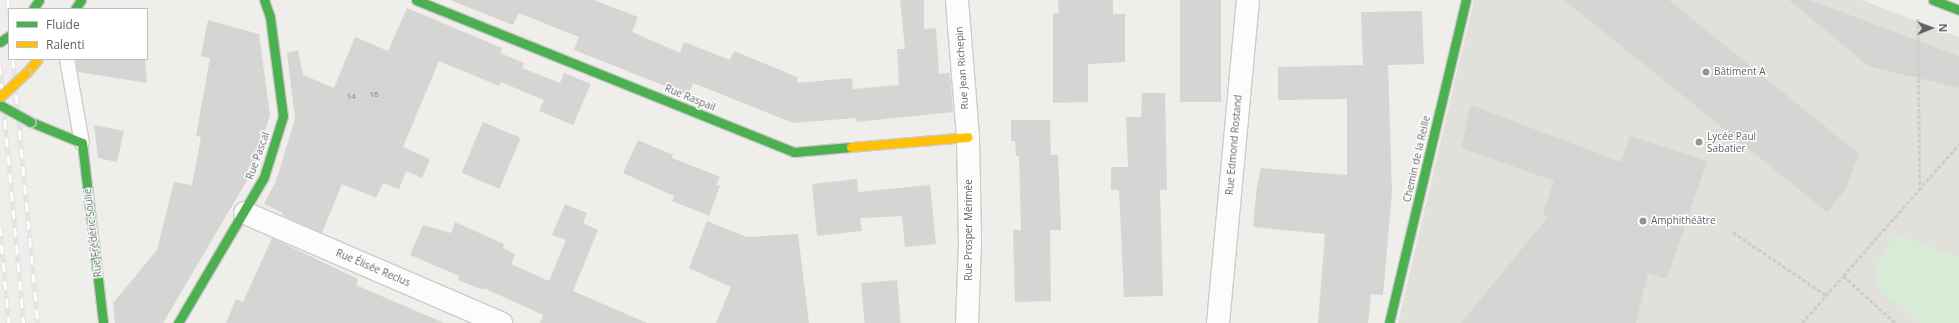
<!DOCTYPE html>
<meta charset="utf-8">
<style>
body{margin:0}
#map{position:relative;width:1959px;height:323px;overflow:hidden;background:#efeeea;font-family:"Open Sans",sans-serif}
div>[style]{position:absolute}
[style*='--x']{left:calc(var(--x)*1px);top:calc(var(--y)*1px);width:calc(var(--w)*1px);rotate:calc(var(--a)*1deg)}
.education>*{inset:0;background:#e2e0da}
.green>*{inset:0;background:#d8ebd6}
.building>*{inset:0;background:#d6d5d3;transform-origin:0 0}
.path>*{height:2.5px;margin-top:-1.25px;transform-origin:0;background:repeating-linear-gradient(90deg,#cacfcc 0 4px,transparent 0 6px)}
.roads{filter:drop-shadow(1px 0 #cbcccc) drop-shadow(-1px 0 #cbcccc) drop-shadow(0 1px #cbcccc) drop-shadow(0 -1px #cbcccc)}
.lane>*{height:14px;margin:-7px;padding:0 7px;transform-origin:7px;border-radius:7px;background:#fdfcfc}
.street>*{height:22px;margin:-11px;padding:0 11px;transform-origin:11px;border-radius:11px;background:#fdfcfc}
.fast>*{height:9px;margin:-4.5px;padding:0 4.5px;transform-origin:4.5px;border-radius:4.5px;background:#4caf50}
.slow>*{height:9px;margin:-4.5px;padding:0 4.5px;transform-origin:4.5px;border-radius:4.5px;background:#ffc107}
.rail>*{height:4.5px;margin-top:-2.25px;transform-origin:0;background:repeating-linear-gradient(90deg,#fff 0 9px,#e4e4e4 0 18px);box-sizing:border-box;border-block:1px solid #e4e4e4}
.bridges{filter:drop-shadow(1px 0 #cacacb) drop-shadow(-1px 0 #cacacb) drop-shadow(0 1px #cacacb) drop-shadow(0 -1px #cacacb)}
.fast-bridge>*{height:9px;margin:-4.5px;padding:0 4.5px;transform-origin:4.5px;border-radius:4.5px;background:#4caf50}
.slow-bridge>*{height:9px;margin:-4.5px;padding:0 4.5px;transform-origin:4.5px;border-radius:4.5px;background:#ffc107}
.dots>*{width:11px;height:11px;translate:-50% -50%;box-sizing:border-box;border:2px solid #fff;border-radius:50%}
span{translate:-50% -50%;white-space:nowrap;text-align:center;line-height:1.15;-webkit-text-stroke:3px #fff;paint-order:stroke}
.number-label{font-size:8px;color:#7e8184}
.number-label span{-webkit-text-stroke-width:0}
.street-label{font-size:10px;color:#5f6368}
.poi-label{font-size:10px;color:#5f6368}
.left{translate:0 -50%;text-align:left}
.legend{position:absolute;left:8px;top:8px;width:140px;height:52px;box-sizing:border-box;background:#fff;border:1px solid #bfc1c3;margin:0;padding:5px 7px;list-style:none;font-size:12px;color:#5f6368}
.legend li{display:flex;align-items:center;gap:8px;height:20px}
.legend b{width:20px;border:1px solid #bfc1c3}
.north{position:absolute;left:1911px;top:8px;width:40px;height:40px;-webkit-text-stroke:3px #fff;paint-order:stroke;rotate:89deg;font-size:11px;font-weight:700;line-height:16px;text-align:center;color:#5f6368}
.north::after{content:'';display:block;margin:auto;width:14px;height:18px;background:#5f6368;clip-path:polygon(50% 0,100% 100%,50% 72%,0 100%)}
</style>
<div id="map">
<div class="education">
<div style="clip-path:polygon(1474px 0,1862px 0,1959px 37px,1959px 323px,1398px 323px)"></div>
</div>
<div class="green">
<div style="clip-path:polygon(1897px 234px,1959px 258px,1959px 323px,1920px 323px,1879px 290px,1875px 265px)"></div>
</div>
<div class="building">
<div style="clip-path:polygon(450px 0,594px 0,638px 17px,632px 32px,680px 53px,684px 42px,730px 60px,734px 51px,797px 77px,797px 83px,852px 78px,853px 89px,899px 85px,897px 49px,905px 49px,900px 0,924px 0,924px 29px,936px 28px,939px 74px,950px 73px,953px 112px,856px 122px,856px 118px,793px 123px,693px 83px,688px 95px,574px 50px,579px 37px,519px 13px,513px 25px)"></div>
<div style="clip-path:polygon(1058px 0,1113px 0,1113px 14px,1125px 14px,1125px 62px,1088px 64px,1088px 102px,1053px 103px,1053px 14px,1059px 13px)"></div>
<div style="left:1180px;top:0;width:41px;height:102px"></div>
<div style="clip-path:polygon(1564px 0,1669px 0,1859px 154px,1845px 190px,1827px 212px)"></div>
<div style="clip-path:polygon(1789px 0,1810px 0,1959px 56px,1959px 88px,1868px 66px)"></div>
<div style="clip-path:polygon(407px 8px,502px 48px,500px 53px,524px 63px,522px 68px,560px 83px,564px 73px,591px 84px,573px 125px,539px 111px,544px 100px,501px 82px,499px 86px,439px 61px,403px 147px,430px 159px,422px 178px,406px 171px,399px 189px,383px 183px,376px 198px,342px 184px,322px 233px,282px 215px,283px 213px,264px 204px,276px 181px,295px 119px,287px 53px,298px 50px,303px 75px,334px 88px,355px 37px,388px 51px)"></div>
<div style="clip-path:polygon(1422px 11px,1424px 64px,1388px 65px,1392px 192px,1383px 295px,1371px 294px,1368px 323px,1318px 323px,1325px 234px,1253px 227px,1257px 187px,1261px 168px,1347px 175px,1347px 99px,1278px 100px,1278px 67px,1363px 65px,1361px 12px)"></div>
<div style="clip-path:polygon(208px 20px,259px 34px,270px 115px,252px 172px,163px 323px,115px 323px,113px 303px,157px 250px,174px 182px,192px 185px,201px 137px,196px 136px,210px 58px,201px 56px)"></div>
<div style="clip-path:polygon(76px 59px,145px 59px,147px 83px,78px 72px)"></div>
<div style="clip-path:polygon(1142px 93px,1165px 93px,1167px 190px,1160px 190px,1163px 296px,1124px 297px,1119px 190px,1111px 190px,1111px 167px,1128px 167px,1126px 117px,1141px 117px)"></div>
<div style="clip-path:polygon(1471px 105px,1621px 162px,1630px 136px,1707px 161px,1667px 279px,1648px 273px,1636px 323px,1461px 323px,1548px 217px,1543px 213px,1554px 181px,1461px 148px)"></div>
<div style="clip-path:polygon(1011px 120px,1050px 120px,1051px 155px,1058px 155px,1061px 230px,1050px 230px,1051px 301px,1015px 302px,1013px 230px,1021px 230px,1019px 156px,1016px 156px,1015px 141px,1011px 141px)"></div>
<div style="left:483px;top:122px;width:41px;height:55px;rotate:23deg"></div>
<div style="clip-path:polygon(94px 125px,124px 131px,117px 162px,98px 158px)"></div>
<div style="clip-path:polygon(638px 140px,673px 155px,672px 158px,720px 177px,716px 185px,720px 186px,709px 216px,672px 201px,674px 196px,623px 173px)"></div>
<div style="clip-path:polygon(857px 179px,858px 192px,930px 185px,936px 244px,905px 247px,902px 216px,860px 218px,862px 231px,817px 236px,812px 184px)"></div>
<div style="clip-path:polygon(565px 204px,587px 213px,583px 223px,598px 230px,573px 291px,647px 323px,540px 323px,543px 315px,484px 288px,483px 290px,458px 280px,459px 276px,410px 255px,423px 225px,451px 233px,455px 222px,504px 244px,503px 248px,515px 254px,511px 264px,549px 281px,566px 240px,552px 235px)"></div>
<div style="clip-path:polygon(707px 221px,747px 237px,798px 234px,809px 323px,716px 323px,731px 287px,689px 268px)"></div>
<div style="clip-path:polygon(272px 238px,358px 279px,356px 285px,444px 323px,226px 323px,236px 299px,243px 302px)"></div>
<div style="left:897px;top:280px;width:43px;height:36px;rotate:85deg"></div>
</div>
<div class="path">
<div style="--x:1918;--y:19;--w:169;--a:89.3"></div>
<div style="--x:1733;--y:232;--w:112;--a:34.1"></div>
<div style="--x:1802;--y:323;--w:62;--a:-48.9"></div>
<div style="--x:1895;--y:323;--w:70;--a:-137.9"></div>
<div style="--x:1843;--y:276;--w:176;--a:-48.7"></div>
</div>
<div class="roads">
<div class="lane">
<div style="--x:67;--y:59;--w:85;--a:79.9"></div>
</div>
<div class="street">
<div style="--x:957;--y:0;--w:137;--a:85.4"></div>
<div style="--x:968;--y:137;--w:106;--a:88.9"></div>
<div style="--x:970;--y:243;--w:80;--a:92.1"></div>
<div style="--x:245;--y:213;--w:279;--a:23.3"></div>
<div style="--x:1218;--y:323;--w:324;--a:-84.7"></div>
</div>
<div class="fast">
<div style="--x:416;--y:0;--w:407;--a:21.9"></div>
<div style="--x:794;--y:152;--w:57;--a:-5"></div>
<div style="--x:1933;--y:0;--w:28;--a:21"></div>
<div style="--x:33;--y:9;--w:11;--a:-56"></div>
<div style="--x:75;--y:9;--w:11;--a:-56"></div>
<div style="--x:0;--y:42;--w:11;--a:-34"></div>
<div style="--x:31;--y:122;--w:55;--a:22.4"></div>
<div style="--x:82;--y:143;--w:181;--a:83.3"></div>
<div style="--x:178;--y:323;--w:169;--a:-59.5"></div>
<div style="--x:264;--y:177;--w:64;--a:-72.7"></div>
<div style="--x:283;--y:116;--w:100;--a:-97.5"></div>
<div style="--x:270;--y:17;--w:18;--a:-109"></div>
<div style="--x:1389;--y:323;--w:332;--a:-76.6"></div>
</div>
<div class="slow">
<div style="--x:26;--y:73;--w:18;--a:-49"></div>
<div style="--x:851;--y:147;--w:117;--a:-4.9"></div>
</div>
</div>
<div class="rail">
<div style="--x:8;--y:0;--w:16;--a:86"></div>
<div style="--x:13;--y:59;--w:265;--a:84.6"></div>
<div style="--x:0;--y:66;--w:258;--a:84.7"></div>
<div style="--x:0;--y:227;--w:96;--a:84.6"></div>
</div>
<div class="bridges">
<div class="fast-bridge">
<div style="--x:0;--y:105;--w:35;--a:29"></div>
</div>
<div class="slow-bridge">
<div style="--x:0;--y:97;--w:35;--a:-43"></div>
</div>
</div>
<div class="dots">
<div style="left:1706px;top:72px;background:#919496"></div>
<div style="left:1699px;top:142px;background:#919496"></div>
<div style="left:1643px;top:221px;background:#919496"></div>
</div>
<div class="number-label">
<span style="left:374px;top:94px">16</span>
<span style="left:351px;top:96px">14</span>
</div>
<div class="street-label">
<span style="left:962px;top:68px;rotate:-94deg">Rue Jean Richepin</span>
<span style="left:690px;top:98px;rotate:22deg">Rue Raspail</span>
<span style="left:1234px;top:145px;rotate:-85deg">Rue Edmond Rostand</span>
<span style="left:258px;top:156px;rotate:-70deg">Rue Pascal</span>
<span style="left:1417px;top:159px;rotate:-77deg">Chemin de la Reille</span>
<span style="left:969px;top:230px;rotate:-90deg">Rue Prosper Mérimée</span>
<span style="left:93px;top:233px;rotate:-97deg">Rue Frédéric Soulié</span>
<span style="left:373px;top:268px;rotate:23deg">Rue Élisée Reclus</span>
</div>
<div class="poi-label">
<span class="left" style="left:1714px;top:72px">Bâtiment A</span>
<span class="left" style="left:1707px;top:142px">Lycée Paul<br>Sabatier</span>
<span class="left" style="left:1651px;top:221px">Amphithéâtre</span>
</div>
<ul class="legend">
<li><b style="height:5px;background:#4caf50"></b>Fluide</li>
<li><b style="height:5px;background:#ffc107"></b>Ralenti</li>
</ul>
<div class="north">N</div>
</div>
